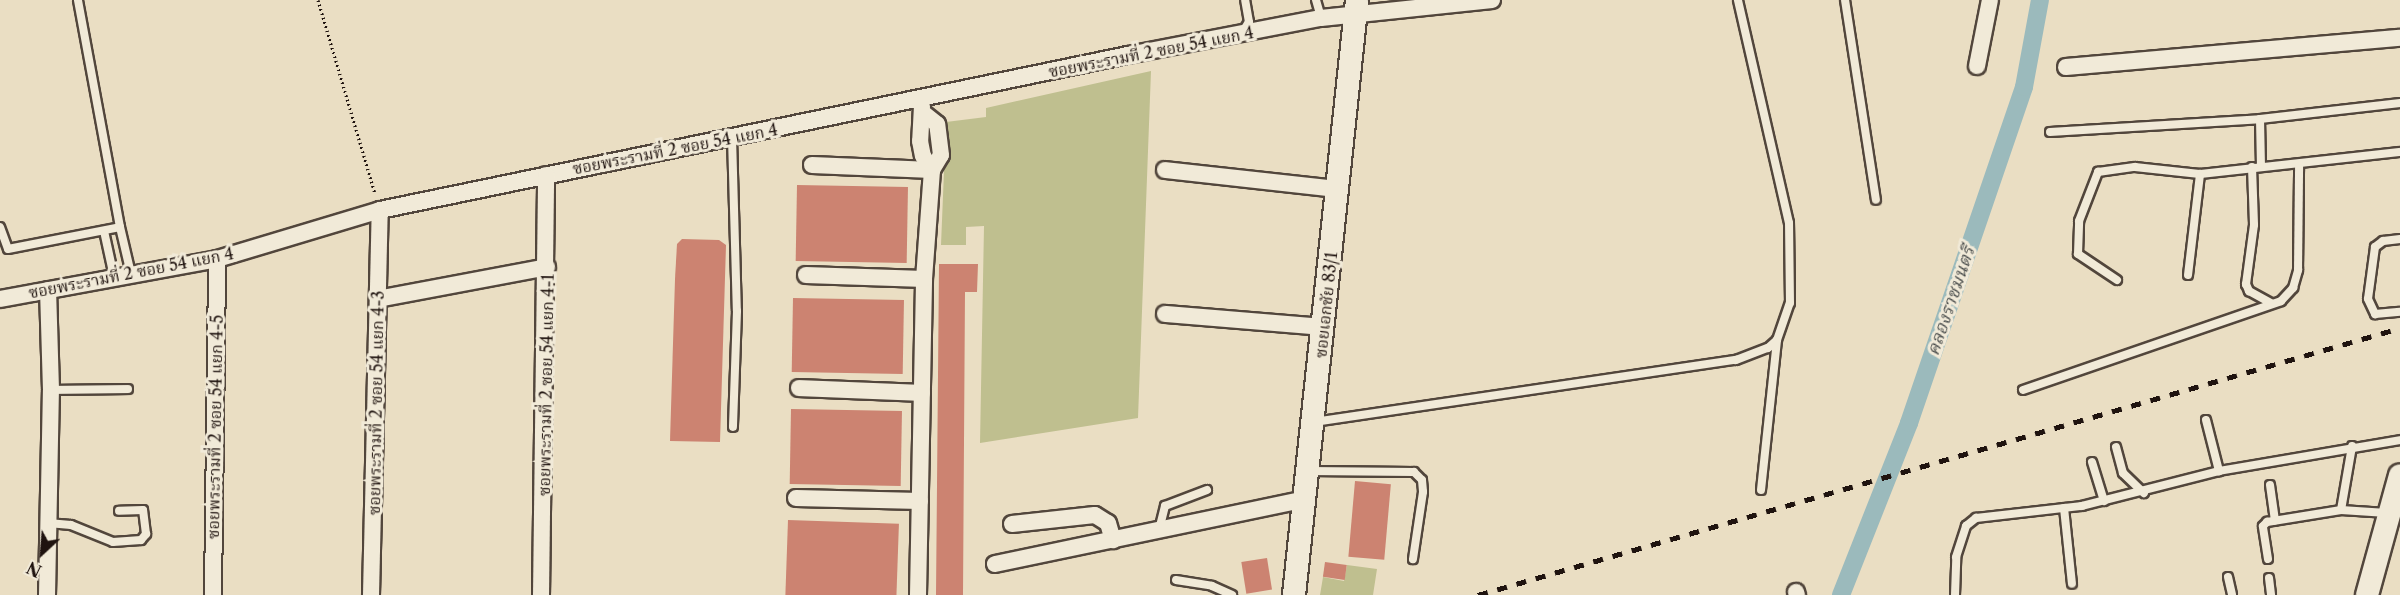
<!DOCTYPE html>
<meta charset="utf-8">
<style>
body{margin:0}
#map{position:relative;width:2400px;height:595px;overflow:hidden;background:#eadec3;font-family:"Libre Caslon Text","Noto Serif Thai",serif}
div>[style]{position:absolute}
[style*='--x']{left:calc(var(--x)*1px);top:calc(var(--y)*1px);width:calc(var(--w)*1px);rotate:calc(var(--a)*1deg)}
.green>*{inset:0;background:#bfbf8f}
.canal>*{height:18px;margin:-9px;padding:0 9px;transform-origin:9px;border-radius:9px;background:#9bbabc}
.building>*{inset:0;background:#cc8371;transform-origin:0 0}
.path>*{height:3px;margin-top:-1.5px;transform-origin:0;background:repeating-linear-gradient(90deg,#1f130f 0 1.5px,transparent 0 4.5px)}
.roads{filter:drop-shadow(2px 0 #52463c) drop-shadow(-2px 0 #52463c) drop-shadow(0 2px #52463c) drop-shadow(0 -2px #52463c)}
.lane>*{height:8px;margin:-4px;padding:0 4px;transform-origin:4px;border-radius:4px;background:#f1ead8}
.street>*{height:16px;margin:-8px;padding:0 8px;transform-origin:8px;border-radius:8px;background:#f1ead8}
.secondary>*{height:22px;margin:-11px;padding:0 11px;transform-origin:11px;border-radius:11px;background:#f1ead8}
.rail>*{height:4.5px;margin-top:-2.25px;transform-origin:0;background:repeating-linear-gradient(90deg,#1f130f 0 10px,transparent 0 20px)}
span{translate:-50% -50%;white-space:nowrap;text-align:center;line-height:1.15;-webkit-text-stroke:6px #f1ead8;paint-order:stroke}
.street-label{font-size:16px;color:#1f130f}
.water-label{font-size:18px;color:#4a4d4c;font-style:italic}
.north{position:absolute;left:12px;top:523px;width:60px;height:60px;-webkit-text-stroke:4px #f1ead8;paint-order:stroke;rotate:206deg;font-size:16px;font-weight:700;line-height:24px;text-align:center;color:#1f130f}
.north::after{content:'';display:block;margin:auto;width:21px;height:27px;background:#1f130f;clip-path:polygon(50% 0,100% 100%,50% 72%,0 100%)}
</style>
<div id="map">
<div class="green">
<div style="clip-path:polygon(1151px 71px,1138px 418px,980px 443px,984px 226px,966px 227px,966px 245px,941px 245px,946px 122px,986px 117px,986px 108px)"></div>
<div style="clip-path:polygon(1347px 565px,1377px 569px,1373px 595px,1320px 595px,1323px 577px,1344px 581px)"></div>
</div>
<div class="canal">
<div style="--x:1841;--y:595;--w:185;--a:-68.4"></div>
<div style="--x:1909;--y:423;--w:355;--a:-71.1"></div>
<div style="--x:2024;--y:87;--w:88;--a:-79.6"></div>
</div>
<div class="building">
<div style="left:797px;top:185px;width:111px;height:76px;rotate:1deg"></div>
<div style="clip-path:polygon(682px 239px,719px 240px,726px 245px,720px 442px,670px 441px,675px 279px,677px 244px)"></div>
<div style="clip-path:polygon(939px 264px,978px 264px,977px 292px,965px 292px,963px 595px,936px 595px)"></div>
<div style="left:793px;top:298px;width:111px;height:74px;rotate:1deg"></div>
<div style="left:791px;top:409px;width:111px;height:75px;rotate:1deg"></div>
<div style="left:1355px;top:481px;width:36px;height:76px;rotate:5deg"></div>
<div style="left:788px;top:520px;width:111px;height:75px;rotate:2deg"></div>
<div style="left:1267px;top:558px;width:32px;height:26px;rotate:81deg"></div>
<div style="left:1325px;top:562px;width:22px;height:15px;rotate:8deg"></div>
</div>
<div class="path">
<div style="--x:318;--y:0;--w:202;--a:73.6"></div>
</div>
<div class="roads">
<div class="lane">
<div style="--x:1316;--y:0;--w:19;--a:74"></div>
<div style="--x:1845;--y:0;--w:202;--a:81.2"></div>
<div style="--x:1242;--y:33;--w:13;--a:-58"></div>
<div style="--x:1249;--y:22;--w:22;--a:-100"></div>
<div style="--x:2260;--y:119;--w:48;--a:88.8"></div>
<div style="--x:2050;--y:132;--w:210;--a:-3.5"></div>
<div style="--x:2260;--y:119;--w:141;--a:-6.5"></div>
<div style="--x:732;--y:137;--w:174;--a:88.4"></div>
<div style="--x:737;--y:311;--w:116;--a:92"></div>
<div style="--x:2252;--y:167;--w:58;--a:88"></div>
<div style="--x:2254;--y:225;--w:60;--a:97.7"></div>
<div style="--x:2246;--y:284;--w:8;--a:67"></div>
<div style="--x:2249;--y:291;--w:26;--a:29"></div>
<div style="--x:0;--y:227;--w:23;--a:70"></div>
<div style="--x:8;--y:249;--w:114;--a:-11.1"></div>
<div style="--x:120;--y:227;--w:231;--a:-100.5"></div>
<div style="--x:120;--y:227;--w:48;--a:76.8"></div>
<div style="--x:104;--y:231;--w:47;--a:77.7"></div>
<div style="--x:2400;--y:239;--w:17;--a:173"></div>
<div style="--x:2383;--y:241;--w:10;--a:143"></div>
<div style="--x:2375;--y:247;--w:52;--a:97.7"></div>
<div style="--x:2368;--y:299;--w:17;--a:65"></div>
<div style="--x:2375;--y:314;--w:25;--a:-5"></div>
<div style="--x:2188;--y:275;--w:102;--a:-83.2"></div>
<div style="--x:2117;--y:280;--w:47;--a:-146.3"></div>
<div style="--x:2078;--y:254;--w:33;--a:-88"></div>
<div style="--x:2079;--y:221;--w:53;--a:-68.8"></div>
<div style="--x:2098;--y:172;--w:37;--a:-8"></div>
<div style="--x:2135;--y:167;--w:65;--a:6.1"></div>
<div style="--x:2200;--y:174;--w:201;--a:-6.3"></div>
<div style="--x:51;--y:390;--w:77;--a:-0.7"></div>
<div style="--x:2023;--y:390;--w:273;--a:-19"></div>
<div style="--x:2281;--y:301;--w:18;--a:-47"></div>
<div style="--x:2293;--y:288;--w:19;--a:-74"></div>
<div style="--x:2298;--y:270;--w:104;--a:-89.4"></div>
<div style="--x:2206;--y:420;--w:53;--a:75.7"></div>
<div style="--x:1314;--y:422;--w:427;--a:-8.4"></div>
<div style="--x:1736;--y:360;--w:34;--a:-21"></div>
<div style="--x:1768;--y:348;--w:12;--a:-42"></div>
<div style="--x:1777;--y:340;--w:39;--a:-71"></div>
<div style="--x:1790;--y:303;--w:80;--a:-90.7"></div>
<div style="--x:1789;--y:223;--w:229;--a:-102.9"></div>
<div style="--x:2116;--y:447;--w:27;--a:75"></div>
<div style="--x:2123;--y:473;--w:29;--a:44"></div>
<div style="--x:2092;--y:462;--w:41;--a:72.9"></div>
<div style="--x:1309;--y:471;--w:105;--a:0.5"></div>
<div style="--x:1414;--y:472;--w:11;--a:45"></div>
<div style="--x:1422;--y:480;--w:12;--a:85"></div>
<div style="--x:1423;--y:492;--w:68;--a:98.5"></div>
<div style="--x:2270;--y:485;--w:36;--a:82"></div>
<div style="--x:1761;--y:490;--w:151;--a:-83.9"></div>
<div style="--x:2064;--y:508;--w:76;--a:84"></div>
<div style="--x:2341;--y:510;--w:65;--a:-80.2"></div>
<div style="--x:48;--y:523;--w:23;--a:5"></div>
<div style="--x:71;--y:525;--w:45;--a:22"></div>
<div style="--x:113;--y:542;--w:28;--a:-4"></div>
<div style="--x:141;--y:540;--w:8;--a:-50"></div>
<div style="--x:146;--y:534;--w:24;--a:-97"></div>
<div style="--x:143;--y:510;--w:24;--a:178"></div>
<div style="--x:1159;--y:530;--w:25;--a:-76"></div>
<div style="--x:1165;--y:506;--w:45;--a:-20.9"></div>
<div style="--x:2268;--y:559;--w:33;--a:-99"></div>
<div style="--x:2263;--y:526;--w:6;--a:-45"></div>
<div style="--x:2267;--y:522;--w:75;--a:-9.2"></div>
<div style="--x:2341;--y:510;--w:46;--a:3.7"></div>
<div style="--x:2228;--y:577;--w:18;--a:77"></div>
<div style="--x:2269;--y:578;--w:17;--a:83"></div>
<div style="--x:1176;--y:580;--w:36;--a:9"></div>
<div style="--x:1212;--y:586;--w:22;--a:24"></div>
<div style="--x:1955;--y:595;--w:38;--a:-88"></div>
<div style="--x:1956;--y:557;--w:33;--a:-72"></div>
<div style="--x:1966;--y:526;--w:13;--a:-39"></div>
<div style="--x:1976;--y:518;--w:107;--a:-6.5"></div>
<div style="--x:2082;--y:506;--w:141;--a:-14.3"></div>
<div style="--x:2219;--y:471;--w:184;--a:-9.7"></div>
</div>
<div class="street">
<div style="--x:1977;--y:66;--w:67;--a:-78.9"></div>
<div style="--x:2066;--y:67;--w:335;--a:-5"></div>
<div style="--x:922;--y:106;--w:35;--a:93"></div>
<div style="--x:920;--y:141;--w:15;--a:79"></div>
<div style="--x:923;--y:156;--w:17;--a:57"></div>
<div style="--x:812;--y:165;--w:120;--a:2.4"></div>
<div style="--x:1165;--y:170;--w:174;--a:6.3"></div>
<div style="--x:806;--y:275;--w:118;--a:1.9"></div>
<div style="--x:0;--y:299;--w:221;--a:-10.4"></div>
<div style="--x:217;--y:259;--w:170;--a:-16.7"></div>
<div style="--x:380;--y:210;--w:764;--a:-11.71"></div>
<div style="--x:1128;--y:55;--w:197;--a:-10.9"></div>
<div style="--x:1321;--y:18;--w:172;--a:-6"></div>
<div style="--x:378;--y:299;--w:172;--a:-10.7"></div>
<div style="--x:1165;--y:314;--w:160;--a:4.7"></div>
<div style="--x:799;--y:388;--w:123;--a:2.3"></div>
<div style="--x:796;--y:498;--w:124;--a:1.4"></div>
<div style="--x:1012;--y:524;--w:83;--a:-6.2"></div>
<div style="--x:1095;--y:515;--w:15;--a:32"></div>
<div style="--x:1108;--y:523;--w:18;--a:74"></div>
<div style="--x:995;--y:564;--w:317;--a:-11.8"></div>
<div style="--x:1796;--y:592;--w:3;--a:72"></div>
<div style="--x:47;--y:595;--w:205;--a:-88.9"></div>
<div style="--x:51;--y:390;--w:100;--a:-91.7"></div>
<div style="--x:213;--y:595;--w:336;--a:-89.3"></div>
<div style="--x:371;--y:595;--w:385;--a:-88.7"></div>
<div style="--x:541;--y:595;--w:420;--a:-89.3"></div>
<div style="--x:918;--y:595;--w:316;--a:-88.9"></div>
<div style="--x:924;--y:279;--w:109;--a:-85.8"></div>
<div style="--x:932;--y:170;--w:17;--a:-59"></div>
<div style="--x:941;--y:155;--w:31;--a:-97"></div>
<div style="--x:937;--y:124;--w:16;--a:-142"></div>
</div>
<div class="secondary">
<div style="--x:1294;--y:595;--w:598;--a:-83.96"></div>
<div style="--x:2367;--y:595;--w:124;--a:-74.6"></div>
</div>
</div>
<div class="rail">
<div style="--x:1478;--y:595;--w:960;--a:-16.15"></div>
</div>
<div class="street-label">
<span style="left:1151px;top:52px;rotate:-11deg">ซอยพระรามที่ 2 ซอย 54 แยก 4</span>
<span style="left:675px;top:149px;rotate:-11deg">ซอยพระรามที่ 2 ซอย 54 แยก 4</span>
<span style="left:131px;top:273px;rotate:-11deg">ซอยพระรามที่ 2 ซอย 54 แยก 4</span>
<span style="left:1326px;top:305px;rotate:-84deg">ซอยเอกชัย 83/1</span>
<span style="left:546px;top:385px;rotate:-89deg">ซอยพระรามที่ 2 ซอย 54 แยก 4-1</span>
<span style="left:376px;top:403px;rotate:-89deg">ซอยพระรามที่ 2 ซอย 54 แยก 4-3</span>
<span style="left:215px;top:427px;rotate:-89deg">ซอยพระรามที่ 2 ซอย 54 แยก 4-5</span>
</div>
<div class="water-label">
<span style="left:1951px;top:301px;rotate:-71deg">คลองราชมนตรี</span>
</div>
<div class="north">N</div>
</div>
